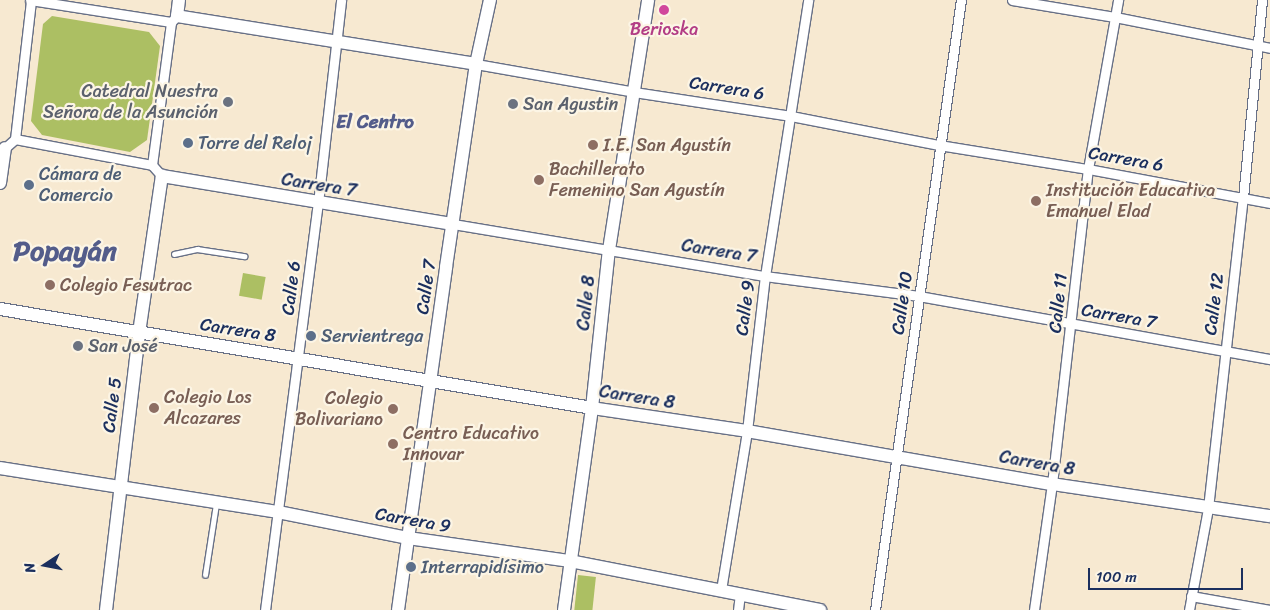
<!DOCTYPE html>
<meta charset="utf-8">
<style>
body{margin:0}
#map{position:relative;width:1270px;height:610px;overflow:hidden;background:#f7e9d1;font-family:Sriracha,sans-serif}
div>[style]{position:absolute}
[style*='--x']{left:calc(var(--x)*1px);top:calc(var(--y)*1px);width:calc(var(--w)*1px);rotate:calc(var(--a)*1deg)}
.green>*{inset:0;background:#acbf63;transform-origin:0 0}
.roads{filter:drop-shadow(1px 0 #687086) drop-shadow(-1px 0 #687086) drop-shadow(0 1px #687086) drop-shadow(0 -1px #687086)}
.lane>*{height:4.5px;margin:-2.25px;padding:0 2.25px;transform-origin:2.25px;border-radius:2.25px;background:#fff}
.street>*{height:9px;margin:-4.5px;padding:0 4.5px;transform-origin:4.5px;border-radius:4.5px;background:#fff}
.secondary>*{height:12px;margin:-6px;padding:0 6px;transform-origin:6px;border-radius:6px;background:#fff}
.dots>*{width:14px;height:14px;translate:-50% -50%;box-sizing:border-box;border:2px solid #fcf5e5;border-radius:50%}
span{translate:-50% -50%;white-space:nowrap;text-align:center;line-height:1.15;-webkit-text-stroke:4.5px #fcf5e5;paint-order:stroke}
.hotel-label{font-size:18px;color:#b23c85}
.street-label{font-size:18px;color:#1b2f5e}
.worship-label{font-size:18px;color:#5b616d}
.right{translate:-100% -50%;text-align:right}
.left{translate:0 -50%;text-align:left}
.service-label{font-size:18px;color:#4e5e75}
.education-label{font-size:18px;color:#785e54}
.neighbourhood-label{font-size:19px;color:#535c8a;font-weight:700}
.town-label{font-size:28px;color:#535c8a;font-weight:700}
.north{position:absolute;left:20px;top:540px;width:50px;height:50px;-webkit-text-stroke:4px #fcf5e5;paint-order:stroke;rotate:259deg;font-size:14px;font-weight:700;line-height:20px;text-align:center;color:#1b2f5e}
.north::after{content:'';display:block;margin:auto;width:18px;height:22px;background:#1b2f5e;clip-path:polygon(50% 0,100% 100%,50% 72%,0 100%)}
.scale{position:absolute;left:1088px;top:568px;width:155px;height:22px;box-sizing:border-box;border:2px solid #1b2f5e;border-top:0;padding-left:6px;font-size:15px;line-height:18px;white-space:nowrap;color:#1b2f5e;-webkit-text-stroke:4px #fcf5e5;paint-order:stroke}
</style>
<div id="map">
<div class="green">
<div style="clip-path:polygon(52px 16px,149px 32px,160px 46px,147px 140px,130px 152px,42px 135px,31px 121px,43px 24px)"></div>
<div style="left:243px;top:273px;width:23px;height:23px;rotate:10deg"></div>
<div style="left:578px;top:575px;width:18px;height:36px;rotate:6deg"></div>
</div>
<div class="roads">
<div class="lane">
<div style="--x:174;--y:254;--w:24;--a:-12"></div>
<div style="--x:197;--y:249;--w:48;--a:8.5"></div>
<div style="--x:205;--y:575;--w:72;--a:-81.2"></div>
</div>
<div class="street">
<div style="--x:30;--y:0;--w:143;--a:8.9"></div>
<div style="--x:1012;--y:0;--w:104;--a:9.4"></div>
<div style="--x:1115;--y:17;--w:158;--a:11.3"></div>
<div style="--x:476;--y:64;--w:160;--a:10"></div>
<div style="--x:634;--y:92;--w:159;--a:8.7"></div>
<div style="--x:791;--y:116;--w:151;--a:11.1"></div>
<div style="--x:939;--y:145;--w:151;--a:9.2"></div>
<div style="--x:1088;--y:169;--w:185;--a:10.6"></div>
<div style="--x:15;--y:139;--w:139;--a:10.7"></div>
<div style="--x:152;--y:165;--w:15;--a:48"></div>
<div style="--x:5;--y:148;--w:13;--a:-42"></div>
<div style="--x:15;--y:139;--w:139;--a:-83.4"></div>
<div style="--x:152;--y:165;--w:144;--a:-82.4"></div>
<div style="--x:171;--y:22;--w:8;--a:-45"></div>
<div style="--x:453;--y:224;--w:316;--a:9.5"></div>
<div style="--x:765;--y:276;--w:155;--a:7.4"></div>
<div style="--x:919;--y:296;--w:357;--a:10.2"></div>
<div style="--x:721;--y:590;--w:161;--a:-80.7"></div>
<div style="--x:747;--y:431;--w:156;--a:-83.4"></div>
<div style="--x:765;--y:276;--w:279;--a:-81.1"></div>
<div style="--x:1191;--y:596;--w:80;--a:10"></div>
<div style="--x:265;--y:610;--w:410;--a:-82.6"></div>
<div style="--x:318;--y:203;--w:204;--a:-83.5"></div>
<div style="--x:738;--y:610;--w:16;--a:-83"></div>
<div style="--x:875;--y:610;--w:616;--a:-81.98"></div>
<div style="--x:1034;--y:610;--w:127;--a:-81.9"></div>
<div style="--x:1052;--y:484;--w:317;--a:-83.5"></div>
<div style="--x:1088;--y:169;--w:172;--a:-79.9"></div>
<div style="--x:1189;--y:610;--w:104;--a:-79.4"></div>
<div style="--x:1208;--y:508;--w:312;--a:-83.6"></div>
<div style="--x:1243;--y:198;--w:199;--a:-84.5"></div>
</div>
<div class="secondary">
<div style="--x:179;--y:0;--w:16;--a:97"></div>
<div style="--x:177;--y:16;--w:303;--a:9.1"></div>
<div style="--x:0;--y:183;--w:35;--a:-82"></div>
<div style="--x:0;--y:309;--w:600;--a:9.49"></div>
<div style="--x:592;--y:408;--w:157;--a:8.4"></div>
<div style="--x:747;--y:431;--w:310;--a:9.9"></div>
<div style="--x:1052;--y:484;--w:220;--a:8.4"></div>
<div style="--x:0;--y:468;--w:281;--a:9"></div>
<div style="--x:278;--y:512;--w:133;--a:11.3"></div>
<div style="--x:408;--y:538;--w:164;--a:8.1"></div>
<div style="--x:570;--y:561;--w:255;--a:11.1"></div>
<div style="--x:106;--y:610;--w:279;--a:-83.2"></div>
<div style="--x:139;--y:333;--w:159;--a:-81.7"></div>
<div style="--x:162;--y:176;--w:295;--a:9.4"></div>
<div style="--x:398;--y:610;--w:346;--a:-82"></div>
<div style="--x:446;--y:267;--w:205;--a:-81.6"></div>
<div style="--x:476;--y:64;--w:66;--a:-77.7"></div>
<div style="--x:564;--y:610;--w:204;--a:-82.1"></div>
<div style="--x:592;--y:408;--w:159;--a:-83.9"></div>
<div style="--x:609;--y:250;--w:253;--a:-81.1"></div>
</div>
</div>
<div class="dots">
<div style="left:664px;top:10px;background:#d1479c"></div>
<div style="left:228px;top:102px;background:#6b7280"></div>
<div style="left:513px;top:104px;background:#6b7280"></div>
<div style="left:188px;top:143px;background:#5c6f8a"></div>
<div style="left:593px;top:145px;background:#8d6e63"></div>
<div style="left:539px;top:180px;background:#8d6e63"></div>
<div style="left:29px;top:185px;background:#5c6f8a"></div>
<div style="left:1036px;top:201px;background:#8d6e63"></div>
<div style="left:50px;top:285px;background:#8d6e63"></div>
<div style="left:311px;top:336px;background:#5c6f8a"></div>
<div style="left:78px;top:346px;background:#6b7280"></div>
<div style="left:154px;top:408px;background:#8d6e63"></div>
<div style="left:393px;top:409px;background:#8d6e63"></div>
<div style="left:393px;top:444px;background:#8d6e63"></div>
<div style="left:411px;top:567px;background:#5c6f8a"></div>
</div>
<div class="hotel-label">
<span style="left:664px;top:29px">Berioska</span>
</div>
<div class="street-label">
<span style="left:727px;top:88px;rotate:9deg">Carrera 6</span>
<span style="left:1126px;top:159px;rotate:10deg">Carrera 6</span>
<span style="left:319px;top:185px;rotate:9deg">Carrera 7</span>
<span style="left:719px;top:251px;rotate:9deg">Carrera 7</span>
<span style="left:426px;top:287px;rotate:-82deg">Calle 7</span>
<span style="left:291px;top:288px;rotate:-83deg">Calle 6</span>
<span style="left:586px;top:303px;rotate:-84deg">Calle 8</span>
<span style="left:902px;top:303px;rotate:-82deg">Calle 10</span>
<span style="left:1058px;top:303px;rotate:-84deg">Calle 11</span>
<span style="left:1214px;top:304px;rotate:-83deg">Calle 12</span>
<span style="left:745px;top:308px;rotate:-83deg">Calle 9</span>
<span style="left:1119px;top:316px;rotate:10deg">Carrera 7</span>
<span style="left:238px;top:330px;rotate:9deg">Carrera 8</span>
<span style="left:637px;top:397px;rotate:9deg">Carrera 8</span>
<span style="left:112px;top:405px;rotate:-83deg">Calle 5</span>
<span style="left:1037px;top:463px;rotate:10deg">Carrera 8</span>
<span style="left:413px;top:520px;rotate:10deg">Carrera 9</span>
</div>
<div class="worship-label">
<span class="right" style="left:218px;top:102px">Catedral Nuestra<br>Señora de la Asunción</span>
<span class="left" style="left:523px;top:104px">San Agustin</span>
<span class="left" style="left:88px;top:346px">San José</span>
</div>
<div class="service-label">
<span class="left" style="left:198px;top:143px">Torre del Reloj</span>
<span class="left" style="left:39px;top:185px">Cámara de<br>Comercio</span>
<span class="left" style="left:321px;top:336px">Servientrega</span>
<span class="left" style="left:421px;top:567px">Interrapidísimo</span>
</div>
<div class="education-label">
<span class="left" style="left:603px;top:145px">I.E. San Agustín</span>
<span class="left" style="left:549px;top:180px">Bachillerato<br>Femenino San Agustín</span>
<span class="left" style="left:1046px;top:201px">Institución Educativa<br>Emanuel Elad</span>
<span class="left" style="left:60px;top:285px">Colegio Fesutrac</span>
<span class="left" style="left:164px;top:408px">Colegio Los<br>Alcazares</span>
<span class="right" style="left:383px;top:409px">Colegio<br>Bolivariano</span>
<span class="left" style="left:403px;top:444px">Centro Educativo<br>Innovar</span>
</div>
<div class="neighbourhood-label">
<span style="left:375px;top:122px">El Centro</span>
</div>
<div class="town-label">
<span style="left:65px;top:251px">Popayán</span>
</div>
<div class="north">N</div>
<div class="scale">100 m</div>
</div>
